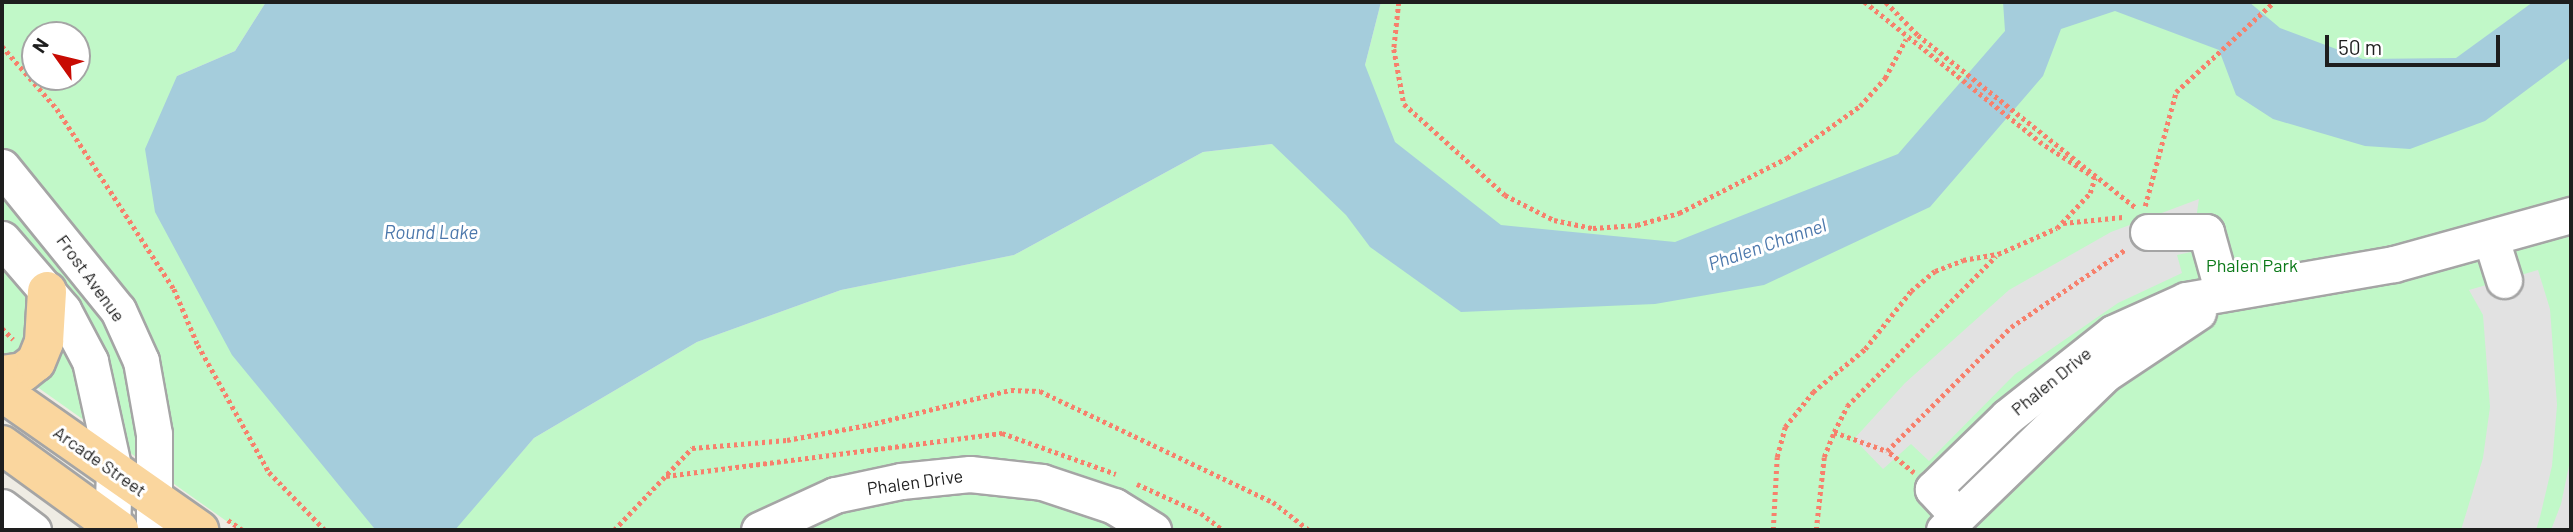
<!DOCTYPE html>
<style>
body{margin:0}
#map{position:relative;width:2573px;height:532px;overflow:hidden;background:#efece4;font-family:Barlow,sans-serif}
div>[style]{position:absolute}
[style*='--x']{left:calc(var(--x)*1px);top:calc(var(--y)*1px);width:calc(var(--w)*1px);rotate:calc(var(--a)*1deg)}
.park>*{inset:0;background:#c1f8c8}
.parking>*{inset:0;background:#e2e2e2}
.water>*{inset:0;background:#a5cddc}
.path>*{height:4.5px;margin-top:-2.25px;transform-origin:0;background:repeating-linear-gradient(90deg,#f7806c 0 3.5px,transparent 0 7px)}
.roads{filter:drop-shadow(2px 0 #a5a5a5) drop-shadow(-2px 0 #a5a5a5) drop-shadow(0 2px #a5a5a5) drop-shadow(0 -2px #a5a5a5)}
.minor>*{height:35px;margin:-17.5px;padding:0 17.5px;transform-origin:17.5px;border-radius:17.5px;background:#fff}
.major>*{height:38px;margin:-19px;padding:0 19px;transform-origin:19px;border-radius:19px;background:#fad69e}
span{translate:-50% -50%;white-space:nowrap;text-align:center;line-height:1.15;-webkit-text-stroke:6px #fff;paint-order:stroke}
.park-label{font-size:18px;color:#0d7a1a}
.street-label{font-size:18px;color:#1e1e1e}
.water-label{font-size:19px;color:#4c78ac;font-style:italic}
.frame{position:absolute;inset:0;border:4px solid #1e1e1e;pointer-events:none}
.north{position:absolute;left:21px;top:21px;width:70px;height:70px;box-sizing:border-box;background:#fff;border:2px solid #a5a5a5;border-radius:50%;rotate:304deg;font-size:19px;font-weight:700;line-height:28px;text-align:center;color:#1e1e1e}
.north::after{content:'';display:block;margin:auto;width:24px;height:32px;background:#c80b03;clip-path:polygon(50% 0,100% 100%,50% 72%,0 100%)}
.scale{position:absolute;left:2325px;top:35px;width:175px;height:32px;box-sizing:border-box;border:4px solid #1e1e1e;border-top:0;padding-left:9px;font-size:21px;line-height:24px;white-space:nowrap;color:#1e1e1e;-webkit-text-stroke:5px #fff;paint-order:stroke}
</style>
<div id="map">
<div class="park">
<div style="clip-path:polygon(evenodd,2px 2px,266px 2px,235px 51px,177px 76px,374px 528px,385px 530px,239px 530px,2px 362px,2px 2px,35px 35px,77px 35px,77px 77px,35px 77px,35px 35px)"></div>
<div style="clip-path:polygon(1381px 2px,2571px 2px,2571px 530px,453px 530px,534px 438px,697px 342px,841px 290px,1014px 255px,1203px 152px,1272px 144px,1365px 65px)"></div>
</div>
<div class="parking">
<div style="clip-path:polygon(2199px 199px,2191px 252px,2177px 255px,2182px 273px,2118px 303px,2015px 374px,1929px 461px,1911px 444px,1883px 469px,1854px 439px,1905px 383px,2009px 290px,2111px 232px)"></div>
<div style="clip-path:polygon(2538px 270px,2550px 309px,2557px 405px,2552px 466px,2540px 517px,2536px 530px,2461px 530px,2483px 458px,2490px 407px,2483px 315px,2469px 290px)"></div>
<div style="clip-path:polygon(2571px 456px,2571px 530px,2551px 530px,2561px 504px)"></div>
</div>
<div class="water">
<div style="clip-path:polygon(266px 2px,1381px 2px,1365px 65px,1395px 142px,1501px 225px,1675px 242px,1898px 154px,2005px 31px,2003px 2px,2249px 2px,2280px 28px,2363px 59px,2456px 58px,2533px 2px,2571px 2px,2571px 57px,2485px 121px,2410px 149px,2365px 146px,2273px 119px,2236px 95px,2219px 50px,2115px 11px,2061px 29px,2043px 76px,1930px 207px,1764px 285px,1655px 304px,1461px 312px,1370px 247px,1346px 215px,1272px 144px,1203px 152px,1014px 255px,841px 290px,697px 342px,534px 438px,455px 530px,388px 530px,374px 528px,232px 355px,155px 212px,145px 149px,177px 76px,235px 51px)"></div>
</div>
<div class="path">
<div style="--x:1399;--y:2;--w:47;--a:96.1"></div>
<div style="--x:1394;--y:49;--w:56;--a:79.7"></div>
<div style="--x:1404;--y:104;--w:136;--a:42"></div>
<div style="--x:1505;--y:195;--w:55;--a:27"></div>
<div style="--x:1554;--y:220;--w:40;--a:12"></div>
<div style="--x:1593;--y:228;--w:44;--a:-3.9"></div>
<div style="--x:1637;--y:225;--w:44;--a:-15.9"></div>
<div style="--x:1679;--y:213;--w:121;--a:-27"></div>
<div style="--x:1787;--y:158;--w:90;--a:-35.5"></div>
<div style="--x:1860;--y:106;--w:38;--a:-48"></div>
<div style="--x:1885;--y:78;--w:44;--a:-61.7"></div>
<div style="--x:1886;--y:2;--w:46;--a:45.9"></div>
<div style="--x:1918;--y:35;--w:277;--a:38.4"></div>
<div style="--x:2;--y:46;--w:84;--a:48.9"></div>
<div style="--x:57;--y:109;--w:215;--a:57"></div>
<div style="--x:174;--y:289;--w:61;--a:66.8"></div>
<div style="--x:198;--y:345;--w:145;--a:60.8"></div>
<div style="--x:269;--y:472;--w:81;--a:46"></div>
<div style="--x:2145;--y:206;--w:118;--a:-74.8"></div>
<div style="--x:2176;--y:92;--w:133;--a:-42.6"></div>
<div style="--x:2063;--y:223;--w:60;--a:-5.7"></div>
<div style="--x:2;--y:328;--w:16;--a:45"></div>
<div style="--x:1834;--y:432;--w:29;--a:-63"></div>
<div style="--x:1847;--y:406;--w:211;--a:-45.2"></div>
<div style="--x:1914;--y:473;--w:35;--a:-141"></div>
<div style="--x:1887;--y:451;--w:175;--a:-45"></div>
<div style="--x:2011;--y:327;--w:139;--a:-34.1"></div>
<div style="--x:666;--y:476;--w:339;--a:-7.3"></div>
<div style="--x:1002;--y:433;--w:121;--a:19.8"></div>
<div style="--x:1137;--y:484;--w:70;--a:24.4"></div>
<div style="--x:1201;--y:513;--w:28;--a:38"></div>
<div style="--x:228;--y:520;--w:18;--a:34"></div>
<div style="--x:614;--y:530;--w:113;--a:-46.4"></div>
<div style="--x:692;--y:448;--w:95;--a:-4.8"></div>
<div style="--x:787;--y:440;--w:82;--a:-10.5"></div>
<div style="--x:868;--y:425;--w:147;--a:-13.8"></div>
<div style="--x:1011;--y:390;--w:29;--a:2"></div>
<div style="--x:1040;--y:391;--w:28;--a:26"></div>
<div style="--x:1065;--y:403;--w:230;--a:25.5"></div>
<div style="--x:1273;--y:502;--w:46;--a:37.9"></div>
<div style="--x:1773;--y:530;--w:73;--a:-86.9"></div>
<div style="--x:1777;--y:457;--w:31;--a:-75"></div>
<div style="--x:1785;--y:427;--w:45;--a:-51.3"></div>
<div style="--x:1813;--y:392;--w:67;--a:-39.6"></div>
<div style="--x:1865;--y:349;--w:74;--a:-51.6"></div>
<div style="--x:1911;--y:291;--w:31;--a:-40"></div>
<div style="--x:1935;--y:271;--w:30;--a:-21"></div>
<div style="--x:1963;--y:260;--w:36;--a:-10"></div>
<div style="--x:1998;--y:254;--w:64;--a:-23.8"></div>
<div style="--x:2057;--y:228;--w:48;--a:-46.7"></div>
<div style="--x:2090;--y:193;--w:16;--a:-72"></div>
<div style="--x:2095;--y:178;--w:63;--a:-147.3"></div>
<div style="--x:2042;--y:144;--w:228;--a:-141.4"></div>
<div style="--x:1816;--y:530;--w:73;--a:-83.7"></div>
<div style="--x:1824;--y:457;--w:27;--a:-68"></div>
<div style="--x:1834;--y:432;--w:56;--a:19.7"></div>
</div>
<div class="roads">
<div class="minor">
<div style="--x:2;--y:167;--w:184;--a:51"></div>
<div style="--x:118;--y:310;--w:56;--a:65.7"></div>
<div style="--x:141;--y:361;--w:74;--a:79.9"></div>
<div style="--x:154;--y:434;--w:96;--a:90"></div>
<div style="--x:2148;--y:232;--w:58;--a:0"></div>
<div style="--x:2206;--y:232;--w:63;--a:74.4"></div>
<div style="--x:2;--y:239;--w:94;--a:49.3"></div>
<div style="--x:63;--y:310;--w:58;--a:62.1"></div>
<div style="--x:90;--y:361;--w:112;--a:77.6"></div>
<div style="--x:114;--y:470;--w:60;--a:91.9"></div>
<div style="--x:2491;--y:239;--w:43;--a:72.4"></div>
<div style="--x:2;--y:507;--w:39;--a:37"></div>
<div style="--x:1958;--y:516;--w:37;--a:-133"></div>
<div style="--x:1933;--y:489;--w:103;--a:-44.2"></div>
<div style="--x:2007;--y:417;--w:135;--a:-38.4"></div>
<div style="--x:2113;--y:333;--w:80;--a:-24.3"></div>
<div style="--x:2186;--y:300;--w:211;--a:-9.8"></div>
<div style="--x:2394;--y:264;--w:184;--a:-15.5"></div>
<div style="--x:759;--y:530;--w:84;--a:-24.7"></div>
<div style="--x:835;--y:495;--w:67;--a:-12"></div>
<div style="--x:901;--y:481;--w:69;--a:-5.8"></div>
<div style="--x:970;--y:474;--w:72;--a:6.3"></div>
<div style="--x:1042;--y:482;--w:76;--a:18.4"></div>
<div style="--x:1114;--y:506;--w:46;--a:31.6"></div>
<div style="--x:1944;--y:530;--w:224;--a:-44.1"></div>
<div style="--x:2105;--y:374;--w:112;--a:-33.7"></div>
</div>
<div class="major">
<div style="--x:2;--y:375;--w:21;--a:-8"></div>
<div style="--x:23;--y:372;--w:16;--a:-38"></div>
<div style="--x:36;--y:362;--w:22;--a:-68"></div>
<div style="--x:44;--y:342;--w:51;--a:-86.6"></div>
<div style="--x:2;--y:392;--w:241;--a:35"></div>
<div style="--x:2;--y:445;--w:145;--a:36"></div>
</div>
</div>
<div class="park-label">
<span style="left:2252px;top:265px">Phalen Park</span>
</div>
<div class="street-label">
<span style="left:91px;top:278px;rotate:54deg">Frost Avenue</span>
<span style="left:2051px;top:381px;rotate:-39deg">Phalen Drive</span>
<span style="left:100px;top:461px;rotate:35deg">Arcade Street</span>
<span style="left:915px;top:482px;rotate:-8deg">Phalen Drive</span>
</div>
<div class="water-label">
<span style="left:431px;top:232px">Round Lake</span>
<span style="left:1767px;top:244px;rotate:-19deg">Phalen Channel</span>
</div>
<div class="frame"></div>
<div class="north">N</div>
<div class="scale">50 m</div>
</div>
